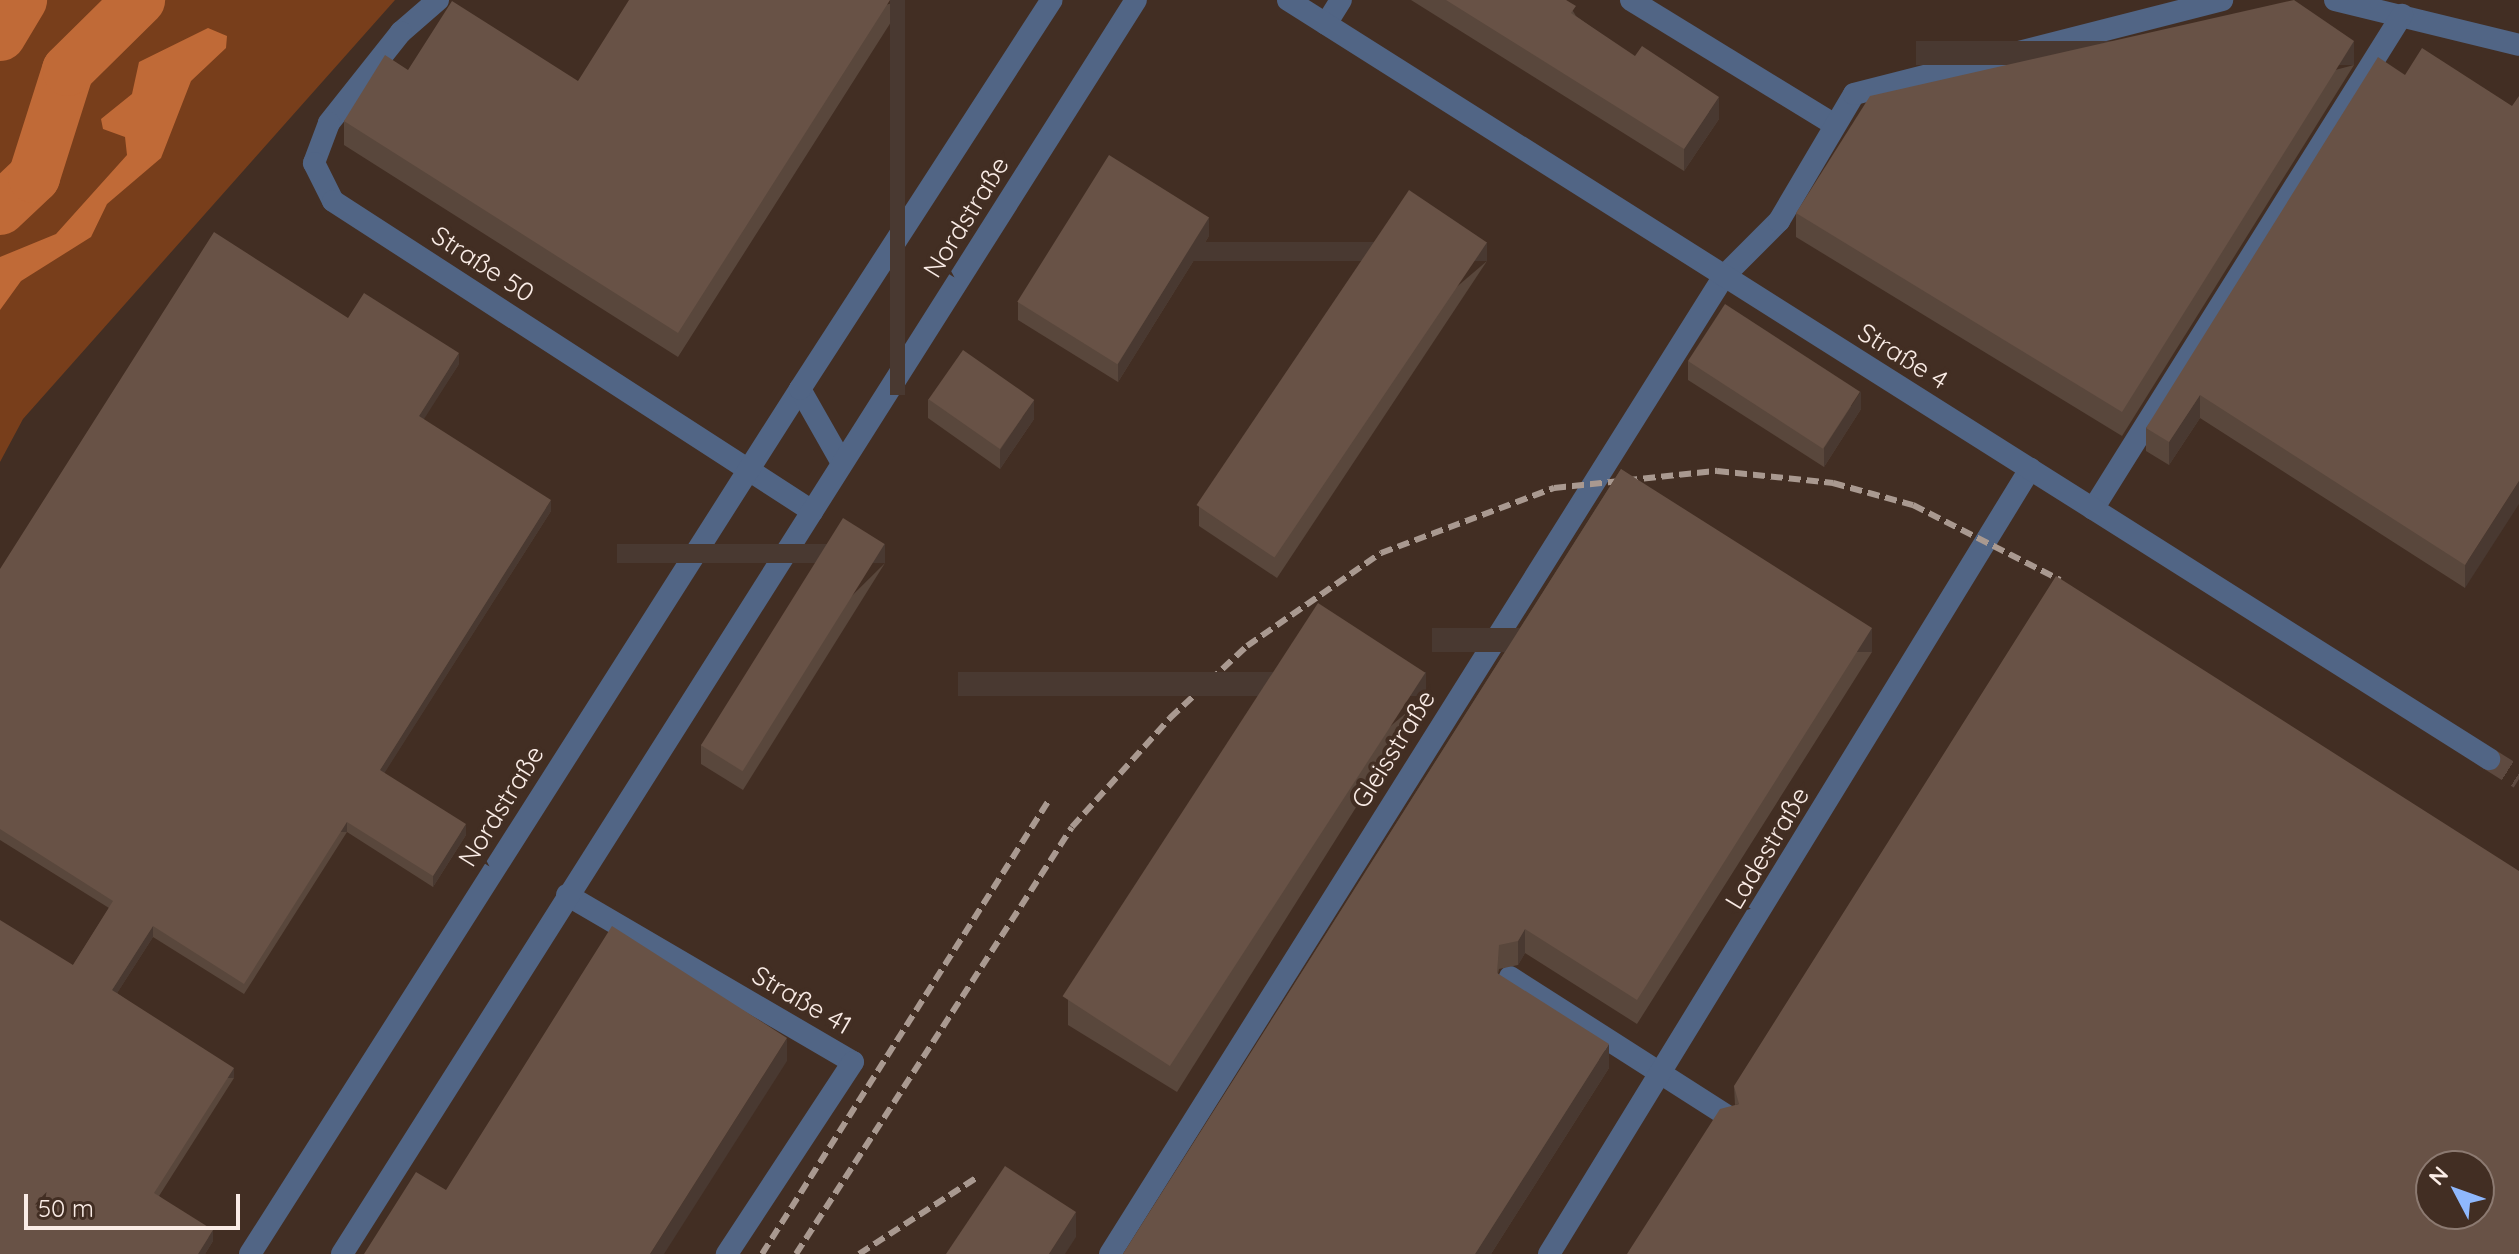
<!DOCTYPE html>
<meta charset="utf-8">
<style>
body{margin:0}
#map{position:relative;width:2519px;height:1254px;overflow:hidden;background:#422e23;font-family:Quicksand,sans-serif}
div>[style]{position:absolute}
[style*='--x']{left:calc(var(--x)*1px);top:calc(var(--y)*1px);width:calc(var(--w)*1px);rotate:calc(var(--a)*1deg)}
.green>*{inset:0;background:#783e1b}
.water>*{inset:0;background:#c06a37}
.river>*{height:52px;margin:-26px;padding:0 26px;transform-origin:26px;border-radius:26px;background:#c06a37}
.tertiary-tunnel>*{height:22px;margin-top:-11px;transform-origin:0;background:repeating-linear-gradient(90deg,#5e4a40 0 22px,transparent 0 33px)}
.minor>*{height:22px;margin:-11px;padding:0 11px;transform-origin:11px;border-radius:11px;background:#516585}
.tertiary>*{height:22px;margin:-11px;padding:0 11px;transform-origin:11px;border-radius:11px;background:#516585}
.rail>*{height:6px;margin-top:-3px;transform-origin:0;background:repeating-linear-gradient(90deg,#a99990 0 12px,transparent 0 18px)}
.wall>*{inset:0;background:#59473c}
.shaded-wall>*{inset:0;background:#493931;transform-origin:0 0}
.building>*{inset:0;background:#685246;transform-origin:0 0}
span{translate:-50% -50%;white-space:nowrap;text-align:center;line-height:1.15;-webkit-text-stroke:8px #422e23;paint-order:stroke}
.street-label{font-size:26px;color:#faece6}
.north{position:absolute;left:2415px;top:1150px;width:80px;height:80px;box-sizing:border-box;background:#422e23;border:2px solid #8c7a71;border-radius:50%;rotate:311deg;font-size:22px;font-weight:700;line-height:32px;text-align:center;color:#faece6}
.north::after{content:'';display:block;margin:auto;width:28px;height:36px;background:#8fb8fd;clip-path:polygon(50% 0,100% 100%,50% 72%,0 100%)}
.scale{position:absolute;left:24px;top:1194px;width:216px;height:36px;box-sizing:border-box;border:4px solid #faece6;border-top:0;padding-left:10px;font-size:24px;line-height:28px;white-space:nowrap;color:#faece6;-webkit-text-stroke:6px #422e23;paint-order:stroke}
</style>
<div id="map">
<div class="green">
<div style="clip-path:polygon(0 0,395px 0,23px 419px,0 462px)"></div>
</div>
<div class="water">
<div style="clip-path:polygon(208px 28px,227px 36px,226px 48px,191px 81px,161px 158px,107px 204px,91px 237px,21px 281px,0 310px,0 257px,56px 234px,127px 155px,125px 137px,103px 129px,101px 119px,132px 94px,139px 62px)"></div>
</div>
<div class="river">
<div style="--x:0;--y:35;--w:41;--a:-59"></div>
<div style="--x:0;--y:209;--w:47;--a:-43.3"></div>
<div style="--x:34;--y:177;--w:112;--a:-72.4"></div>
<div style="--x:68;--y:70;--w:100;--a:-44.6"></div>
</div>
<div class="tertiary-tunnel">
<div style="--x:2489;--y:759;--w:36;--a:32"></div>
</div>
<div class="minor">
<div style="--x:438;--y:0;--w:49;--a:139.1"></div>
<div style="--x:401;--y:32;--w:116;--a:128.4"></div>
<div style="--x:329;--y:123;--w:43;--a:110.6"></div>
<div style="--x:314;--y:163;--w:42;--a:63.4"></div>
<div style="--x:333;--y:201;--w:571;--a:32.91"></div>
<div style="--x:1631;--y:0;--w:239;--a:31.5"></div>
<div style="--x:2335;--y:0;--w:189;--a:13.7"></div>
<div style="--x:1326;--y:24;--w:28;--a:-58"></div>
<div style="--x:2093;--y:509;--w:583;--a:-57.97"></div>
<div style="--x:567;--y:895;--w:331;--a:30.3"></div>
<div style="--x:853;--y:1062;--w:230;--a:123.3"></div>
<div style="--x:1510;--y:977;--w:258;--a:32.6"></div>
<div style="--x:250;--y:1254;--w:1025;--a:-57.55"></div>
<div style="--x:1110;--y:1254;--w:1155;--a:-57.88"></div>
<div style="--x:1724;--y:276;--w:78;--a:-45"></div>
<div style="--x:1779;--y:221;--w:147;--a:-59.4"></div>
<div style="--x:1854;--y:94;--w:380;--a:-14.3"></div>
<div style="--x:1549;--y:1254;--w:921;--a:-58.5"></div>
</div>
<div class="tertiary">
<div style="--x:1288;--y:0;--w:1421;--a:32.29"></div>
<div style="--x:842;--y:463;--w:85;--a:-119.6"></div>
<div style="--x:800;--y:389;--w:463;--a:-57.1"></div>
<div style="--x:342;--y:1254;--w:1484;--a:-57.66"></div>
</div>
<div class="rail">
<div style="--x:762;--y:1254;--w:537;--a:-57.7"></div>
<div style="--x:796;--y:1254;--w:508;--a:-57.12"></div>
<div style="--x:1072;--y:827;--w:147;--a:-48"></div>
<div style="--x:1170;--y:718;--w:105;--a:-43.1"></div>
<div style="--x:1247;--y:646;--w:163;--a:-34.8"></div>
<div style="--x:1381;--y:553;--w:185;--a:-20.6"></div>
<div style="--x:1554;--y:488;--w:164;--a:-6"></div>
<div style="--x:1717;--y:471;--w:117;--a:5.9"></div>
<div style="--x:1833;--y:483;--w:83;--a:15.4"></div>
<div style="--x:1913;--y:505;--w:165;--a:27"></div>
<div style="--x:859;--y:1254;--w:143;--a:-33"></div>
</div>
<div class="wall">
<div style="clip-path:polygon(905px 0,678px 357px,344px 145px,344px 121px,408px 70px,578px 81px)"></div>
<div style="clip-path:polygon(1411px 0,1566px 0,1576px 16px,1719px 119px,1684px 171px)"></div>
<div style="clip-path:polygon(2354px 65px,2122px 436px,1796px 237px,1796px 213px)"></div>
<div style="clip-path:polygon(2405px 75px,2512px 106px,2465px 588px,2200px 418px,2169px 465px,2146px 451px,2146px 428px)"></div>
<div style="clip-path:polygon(1209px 236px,1118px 382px,1018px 320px,1018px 302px)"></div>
<div style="clip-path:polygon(1487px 261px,1277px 578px,1199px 526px,1199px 507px)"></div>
<div style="clip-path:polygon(1688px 361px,1861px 409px,1824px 467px,1688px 380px)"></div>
<div style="clip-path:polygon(459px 364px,423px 419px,551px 511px,384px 773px,466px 835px,433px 887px,347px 832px,244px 994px,153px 937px,117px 993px,234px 1078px,159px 1196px,213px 1241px,205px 1254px,0 1254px,73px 965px,109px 908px,0 840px,0 569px)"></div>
<div style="clip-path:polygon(928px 399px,1034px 419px,1000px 469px,928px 418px)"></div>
<div style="clip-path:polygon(1621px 469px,1872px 652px,1637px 1024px,1525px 953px,1518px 965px,1499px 969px,1498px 974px,1609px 1068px,1491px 1254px,1123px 1254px)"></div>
<div style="clip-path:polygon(885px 563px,743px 790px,701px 764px,701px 745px)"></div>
<div style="clip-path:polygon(1426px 696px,1177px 1092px,1068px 1025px,1068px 1000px)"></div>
<div style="clip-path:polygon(2519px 871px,1735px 1105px,1734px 1086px)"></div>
</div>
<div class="shaded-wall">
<div style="left:890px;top:0;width:15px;height:395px"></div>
<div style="left:2354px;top:41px;width:24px;height:438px;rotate:90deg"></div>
<div style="clip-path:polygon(1719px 97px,1719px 119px,1684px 171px,1684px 149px)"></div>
<div style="clip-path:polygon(1209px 217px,1209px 236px,1118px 382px,1118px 364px)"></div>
<div style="left:1487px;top:242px;width:19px;height:380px;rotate:90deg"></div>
<div style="clip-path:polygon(459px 353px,459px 364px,419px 427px,419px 416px)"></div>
<div style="clip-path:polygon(1861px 391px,1861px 409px,1824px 467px,1824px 448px)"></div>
<div style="clip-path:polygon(2200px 395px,2200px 418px,2169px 465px,2169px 442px)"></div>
<div style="clip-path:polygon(1034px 400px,1034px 419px,1000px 469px,1000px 450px)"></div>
<div style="clip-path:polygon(2519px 481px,2519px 504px,2465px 588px,2465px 565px)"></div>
<div style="clip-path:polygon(551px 500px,551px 511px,380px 780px,380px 770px)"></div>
<div style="left:885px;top:544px;width:19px;height:268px;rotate:90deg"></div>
<div style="left:1872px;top:628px;width:24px;height:440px;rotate:90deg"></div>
<div style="left:1426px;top:672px;width:24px;height:468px;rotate:90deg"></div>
<div style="left:347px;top:822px;width:10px;height:192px;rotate:90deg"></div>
<div style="clip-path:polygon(466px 824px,466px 835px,433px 887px,433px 876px)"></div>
<div style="clip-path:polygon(153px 926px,153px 937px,112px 1001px,112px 990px)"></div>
<div style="clip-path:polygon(1525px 929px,1525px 953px,1518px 965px,1518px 941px)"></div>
<div style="clip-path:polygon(787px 1038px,787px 1061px,664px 1254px,650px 1254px)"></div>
<div style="clip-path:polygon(1609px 1044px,1609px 1068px,1491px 1254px,1475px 1254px)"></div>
<div style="left:234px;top:1068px;width:10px;height:148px;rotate:90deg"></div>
<div style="clip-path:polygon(1076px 1212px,1076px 1237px,1065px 1254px,1049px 1254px)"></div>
<div style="clip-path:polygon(213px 1230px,213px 1241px,205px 1254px,198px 1254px)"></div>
</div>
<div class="building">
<div style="clip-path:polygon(629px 0,890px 0,678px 333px,344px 121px,385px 55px,408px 70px,452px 1px,578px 81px)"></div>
<div style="clip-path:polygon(1446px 0,1566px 0,1576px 6px,1571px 13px,1635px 56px,1642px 46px,1719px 97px,1684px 149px)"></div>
<div style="clip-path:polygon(2294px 0,2354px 41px,2122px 412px,1796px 213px,1870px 96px)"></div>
<div style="clip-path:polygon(2422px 48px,2512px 106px,2519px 96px,2519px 481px,2465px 565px,2200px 395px,2169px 442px,2146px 428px,2378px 57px,2405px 75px)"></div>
<div style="left:1109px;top:155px;width:118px;height:173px;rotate:32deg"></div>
<div style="left:1409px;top:190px;width:94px;height:380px;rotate:34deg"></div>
<div style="clip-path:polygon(214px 232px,348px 318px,364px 293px,459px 353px,419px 416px,551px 500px,380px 770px,466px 824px,433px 876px,347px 822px,244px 984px,153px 926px,112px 990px,234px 1068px,154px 1193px,213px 1230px,198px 1254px,0 1254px,0 920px,73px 965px,113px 901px,0 829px,0 569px)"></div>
<div style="left:1725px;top:304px;width:161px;height:68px;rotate:33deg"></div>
<div style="left:963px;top:350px;width:87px;height:60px;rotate:35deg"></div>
<div style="clip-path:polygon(1621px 469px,1872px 628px,1637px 1000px,1525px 929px,1518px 941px,1499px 945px,1497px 973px,1609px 1044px,1475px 1254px,1123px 1254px)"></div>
<div style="left:843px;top:518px;width:49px;height:268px;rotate:32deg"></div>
<div style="clip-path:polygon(evenodd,2056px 576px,2519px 871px,2519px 1254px,1627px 1254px,1720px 1109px,1739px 1104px,1734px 1086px,2056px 576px,2431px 1166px,2479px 1166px,2479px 1214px,2431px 1214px,2431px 1166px)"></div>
<div style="left:1318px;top:603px;width:128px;height:469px;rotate:33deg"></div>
<div style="clip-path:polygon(612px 926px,787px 1038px,650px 1254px,364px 1254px,416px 1172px,446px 1190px)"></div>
<div style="clip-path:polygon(1005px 1166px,1076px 1212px,1049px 1254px,946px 1254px)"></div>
</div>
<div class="street-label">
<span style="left:966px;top:217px;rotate:-58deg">Nordstraße</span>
<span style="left:483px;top:264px;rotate:33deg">Straße 50</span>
<span style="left:1903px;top:356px;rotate:32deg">Straße 4</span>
<span style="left:1393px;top:749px;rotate:-58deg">Gleisstraße</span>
<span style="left:501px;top:806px;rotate:-58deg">Nordstraße</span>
<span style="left:1767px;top:848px;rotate:-59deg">Ladestraße</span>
<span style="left:802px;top:1000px;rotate:30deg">Straße 41</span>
</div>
<div class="north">N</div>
<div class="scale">50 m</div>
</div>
